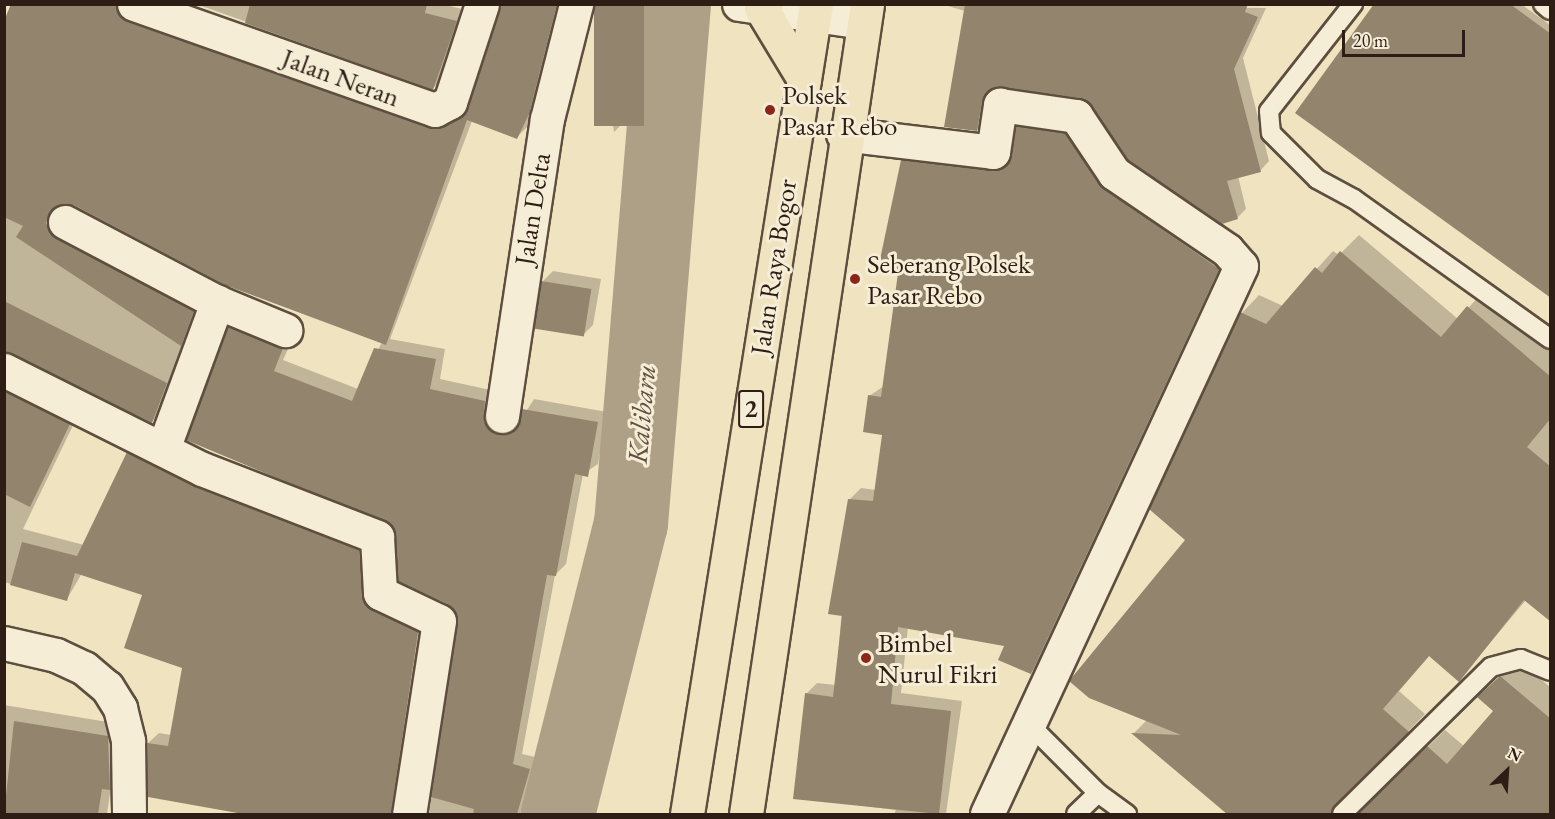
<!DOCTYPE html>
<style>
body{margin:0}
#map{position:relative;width:1555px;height:819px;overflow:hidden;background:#f0e3c0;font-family:"EB Garamond",serif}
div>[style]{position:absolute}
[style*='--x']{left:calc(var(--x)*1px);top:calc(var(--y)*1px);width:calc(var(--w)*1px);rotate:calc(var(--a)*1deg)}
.shadow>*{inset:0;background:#0003}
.river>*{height:74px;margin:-37px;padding:0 37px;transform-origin:37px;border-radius:37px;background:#aea086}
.building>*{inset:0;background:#92846d;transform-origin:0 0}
.roads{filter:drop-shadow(2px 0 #5e4e3f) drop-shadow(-2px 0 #5e4e3f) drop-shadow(0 2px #5e4e3f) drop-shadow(0 -2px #5e4e3f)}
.lane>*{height:18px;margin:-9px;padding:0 9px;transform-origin:9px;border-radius:9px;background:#f5edd6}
.street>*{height:33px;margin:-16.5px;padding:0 16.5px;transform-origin:16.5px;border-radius:16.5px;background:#f5edd6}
.highway>*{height:33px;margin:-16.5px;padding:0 16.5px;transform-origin:16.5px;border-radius:16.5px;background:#f0e3c0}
.dots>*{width:16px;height:16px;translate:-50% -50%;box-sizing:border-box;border:3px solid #f5edd6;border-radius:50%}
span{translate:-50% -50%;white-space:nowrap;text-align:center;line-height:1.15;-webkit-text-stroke:6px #f5edd6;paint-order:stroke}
.shield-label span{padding:2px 4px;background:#f5edd6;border:2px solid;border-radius:4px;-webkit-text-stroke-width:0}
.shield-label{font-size:26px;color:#2d1d14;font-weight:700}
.street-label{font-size:27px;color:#2d1d14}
.poi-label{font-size:27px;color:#2d1d14}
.left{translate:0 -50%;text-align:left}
.water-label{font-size:28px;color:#615142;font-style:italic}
.frame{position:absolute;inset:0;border:6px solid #2d1d14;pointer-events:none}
.north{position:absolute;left:1477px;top:741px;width:60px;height:60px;-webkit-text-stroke:4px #f5edd6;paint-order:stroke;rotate:25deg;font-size:16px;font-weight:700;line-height:24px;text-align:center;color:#2d1d14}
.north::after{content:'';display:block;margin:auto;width:21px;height:27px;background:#2d1d14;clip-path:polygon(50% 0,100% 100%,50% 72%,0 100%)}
.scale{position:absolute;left:1342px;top:30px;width:123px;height:27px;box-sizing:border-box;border:3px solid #2d1d14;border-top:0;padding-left:8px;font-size:18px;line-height:21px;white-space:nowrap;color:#2d1d14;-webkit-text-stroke:4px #f5edd6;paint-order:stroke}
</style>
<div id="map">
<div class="shadow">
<div style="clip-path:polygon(14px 4px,129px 4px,456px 117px,470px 105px,500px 4px,566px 4px,527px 127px,517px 137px,472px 121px,390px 339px,445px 349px,440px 379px,495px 391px,510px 425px,520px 421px,534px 399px,607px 412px,598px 464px,583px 474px,566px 564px,555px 575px,522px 754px,540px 758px,524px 814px,429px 814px,457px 612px,400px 580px,397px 535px,229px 328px,240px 317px,293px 338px,283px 360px,358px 389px,382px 342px,226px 284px,64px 202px,56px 211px,203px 300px,163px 411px,152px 421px,4px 352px,4px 29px)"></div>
<div style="clip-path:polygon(196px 4px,442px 4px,466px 10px,444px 77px,433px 88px)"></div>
<div style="clip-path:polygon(595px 4px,650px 4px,623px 123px,614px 132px)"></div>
<div style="clip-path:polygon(941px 4px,1266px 8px,1243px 58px,1269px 161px,1260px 171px,1238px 176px,1246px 209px,1237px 218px,1080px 96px,994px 86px,986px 120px,977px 130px,965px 11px)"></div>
<div style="clip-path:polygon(1376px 4px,1521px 4px,1550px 25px,1550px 296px)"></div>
<div style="clip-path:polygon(1028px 116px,1076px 123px,1229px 258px,1042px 661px,1031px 672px,1006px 645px,908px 627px,901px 693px,962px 701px,946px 814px,894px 814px,896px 810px,794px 797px,806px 694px,817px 683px,836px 685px,850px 499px,861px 488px,876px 490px,884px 434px,869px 396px,884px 386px,899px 272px,902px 161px,913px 149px,1010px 159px,1017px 127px)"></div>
<div style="clip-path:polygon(1359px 235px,1458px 319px,1485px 290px,1550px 345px,1550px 620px,1526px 600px,1459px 680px,1430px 655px,1399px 691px,1425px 714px,1348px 793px,1356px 808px,1369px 805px,1445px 730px,1464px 746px,1495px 710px,1496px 680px,1518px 660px,1550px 687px,1550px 814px,1230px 814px,1134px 733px,1147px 720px,1242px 313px,1259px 295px,1283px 306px,1333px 251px,1339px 255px)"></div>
<div style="clip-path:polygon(553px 271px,601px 279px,593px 325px,583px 335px,543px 281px)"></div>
<div style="clip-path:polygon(4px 375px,79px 413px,23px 529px,84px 545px,128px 453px,139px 443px,369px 540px,375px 593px,428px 621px,406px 814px,252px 814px,149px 796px,148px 743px,159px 733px,171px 735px,184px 667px,144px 594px,82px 573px,67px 599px,4px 582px)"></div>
<div style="clip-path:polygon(4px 705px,120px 724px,107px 814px,4px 814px)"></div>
</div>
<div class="river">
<div style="--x:558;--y:814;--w:299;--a:-75.9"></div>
<div style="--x:631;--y:524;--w:522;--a:-85.27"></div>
</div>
<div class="building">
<div style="clip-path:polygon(11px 4px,116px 4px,128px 22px,436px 129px,468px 108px,500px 4px,557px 4px,529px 114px,517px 139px,467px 120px,386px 345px,225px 285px,74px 205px,55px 207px,46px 223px,56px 238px,194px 311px,181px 346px,16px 237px,23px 226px,4px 217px,4px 21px)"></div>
<div style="clip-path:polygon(250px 4px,427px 4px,425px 13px,457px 21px,433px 90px,245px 23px)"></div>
<div style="left:594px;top:4px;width:50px;height:122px"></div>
<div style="clip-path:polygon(965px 4px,1248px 4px,1245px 12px,1258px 17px,1234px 69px,1261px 172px,1227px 181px,1238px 219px,1222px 224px,1128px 160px,1092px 106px,1079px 98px,994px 87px,982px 102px,977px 131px,944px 127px)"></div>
<div style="clip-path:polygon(1374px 4px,1510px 4px,1551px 34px,1551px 298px,1295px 113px)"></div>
<div style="clip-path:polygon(1016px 126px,1065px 133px,1103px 188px,1219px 269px,1031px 674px,998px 660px,1004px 646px,898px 627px,891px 704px,951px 711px,939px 814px,793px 799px,805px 693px,833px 697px,842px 616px,828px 614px,848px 499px,873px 501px,882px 435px,863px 432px,868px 395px,881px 397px,898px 273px,878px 269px,901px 160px,1000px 169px,1011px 155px)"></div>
<div style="clip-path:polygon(1340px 251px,1441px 337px,1467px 306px,1551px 377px,1551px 418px,1527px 447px,1551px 467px,1551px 622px,1524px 600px,1459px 682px,1429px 656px,1383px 709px,1409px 732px,1331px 814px,1227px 814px,1131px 733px,1181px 735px,1089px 698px,1069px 681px,1185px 540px,1149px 509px,1240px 312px,1266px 324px,1315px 267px,1322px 273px)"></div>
<div style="left:541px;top:281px;width:51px;height:48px;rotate:9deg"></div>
<div style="clip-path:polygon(4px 301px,167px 383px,152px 423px,4px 352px)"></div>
<div style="clip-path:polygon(228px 327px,283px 348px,274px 371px,352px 401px,374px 348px,436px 359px,430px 389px,485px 401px,484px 422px,499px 434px,516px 428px,522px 409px,598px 422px,588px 477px,575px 474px,556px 576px,547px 575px,513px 764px,530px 769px,517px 814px,473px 814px,474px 809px,431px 797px,458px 623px,448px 604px,398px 581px,392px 526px,186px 440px)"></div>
<div style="clip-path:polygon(4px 391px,70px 424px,30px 507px,4px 494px)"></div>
<div style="clip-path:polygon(127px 452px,195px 486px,359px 550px,365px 604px,418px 632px,391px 814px,243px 814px,148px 797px,147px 743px,168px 746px,182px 668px,124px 648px,142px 595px,75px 573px,67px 601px,10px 585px,22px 542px,77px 556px)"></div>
<div style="clip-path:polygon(1500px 676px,1551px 719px,1551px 814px,1358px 814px,1427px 746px,1447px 764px,1493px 711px,1477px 697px)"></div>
<div style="clip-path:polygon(14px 721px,108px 736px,110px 790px,102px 789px,98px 814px,4px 814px)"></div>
</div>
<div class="roads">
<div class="lane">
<div style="--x:1353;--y:4;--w:136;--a:128.1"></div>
<div style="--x:1269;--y:111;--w:22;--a:85"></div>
<div style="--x:1271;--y:133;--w:65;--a:45"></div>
<div style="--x:1317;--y:179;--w:42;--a:28.4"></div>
<div style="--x:1354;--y:199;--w:241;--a:35.5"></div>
<div style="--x:1543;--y:4;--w:9;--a:41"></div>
<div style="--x:1029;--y:724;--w:98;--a:45"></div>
<div style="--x:1076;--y:814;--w:30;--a:-44"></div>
<div style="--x:1098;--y:793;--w:36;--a:36"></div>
<div style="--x:1342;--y:814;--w:209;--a:-44.6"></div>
<div style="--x:1491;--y:667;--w:31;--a:-15"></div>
<div style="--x:1521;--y:659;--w:31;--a:22"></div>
</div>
<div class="street">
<div style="--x:134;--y:4;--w:319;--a:19.4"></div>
<div style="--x:435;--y:110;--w:17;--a:-28"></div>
<div style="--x:450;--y:102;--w:103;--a:-71.9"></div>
<div style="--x:739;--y:4;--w:125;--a:8.3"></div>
<div style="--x:843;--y:134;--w:151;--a:6.8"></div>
<div style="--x:993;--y:152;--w:48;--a:-81.5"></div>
<div style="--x:1000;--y:105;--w:77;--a:8.2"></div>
<div style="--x:1076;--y:116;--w:69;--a:56.3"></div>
<div style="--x:1114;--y:173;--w:137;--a:34.3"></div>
<div style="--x:1227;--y:250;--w:21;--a:49"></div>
<div style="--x:1241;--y:266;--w:604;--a:114.87"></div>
<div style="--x:65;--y:222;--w:172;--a:27.8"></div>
<div style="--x:217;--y:302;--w:74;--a:22.4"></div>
<div style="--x:4;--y:370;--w:221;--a:26.6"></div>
<div style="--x:202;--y:469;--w:188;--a:21.2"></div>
<div style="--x:377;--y:537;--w:56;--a:86.9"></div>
<div style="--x:380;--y:593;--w:65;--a:25.4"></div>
<div style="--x:439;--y:621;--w:195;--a:98.8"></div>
<div style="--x:502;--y:416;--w:300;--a:-81.4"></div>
<div style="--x:547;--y:119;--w:119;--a:-75.8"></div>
<div style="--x:163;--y:449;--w:157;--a:-69.8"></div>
<div style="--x:4;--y:643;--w:53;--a:13"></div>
<div style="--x:56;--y:655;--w:31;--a:25"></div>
<div style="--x:84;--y:668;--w:30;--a:40"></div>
<div style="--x:107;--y:687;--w:25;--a:58"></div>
<div style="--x:120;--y:708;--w:34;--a:76"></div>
<div style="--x:128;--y:741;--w:73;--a:89.2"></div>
</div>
<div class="highway">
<div style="--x:766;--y:4;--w:6;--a:141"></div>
<div style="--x:761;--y:8;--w:83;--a:58.8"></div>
<div style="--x:687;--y:814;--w:820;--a:-80.95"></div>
<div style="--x:746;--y:814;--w:819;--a:-81.5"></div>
</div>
</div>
<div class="dots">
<div style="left:770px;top:110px;background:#8f2418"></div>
<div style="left:855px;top:279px;background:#8f2418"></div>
<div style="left:866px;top:658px;background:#8f2418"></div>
</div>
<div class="shield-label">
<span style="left:751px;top:409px">2</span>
</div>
<div class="street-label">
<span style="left:341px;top:77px;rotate:20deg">Jalan Neran</span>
<span style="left:532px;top:209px;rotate:-81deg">Jalan Delta</span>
<span style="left:773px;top:267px;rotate:-81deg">Jalan Raya Bogor</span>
</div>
<div class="poi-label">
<span class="left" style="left:782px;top:110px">Polsek<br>Pasar Rebo</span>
<span class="left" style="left:867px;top:279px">Seberang Polsek<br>Pasar Rebo</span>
<span class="left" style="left:878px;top:658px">Bimbel<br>Nurul Fikri</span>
</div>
<div class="water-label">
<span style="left:641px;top:414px;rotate:-85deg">Kalibaru</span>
</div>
<div class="frame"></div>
<div class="north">N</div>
<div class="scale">20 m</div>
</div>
